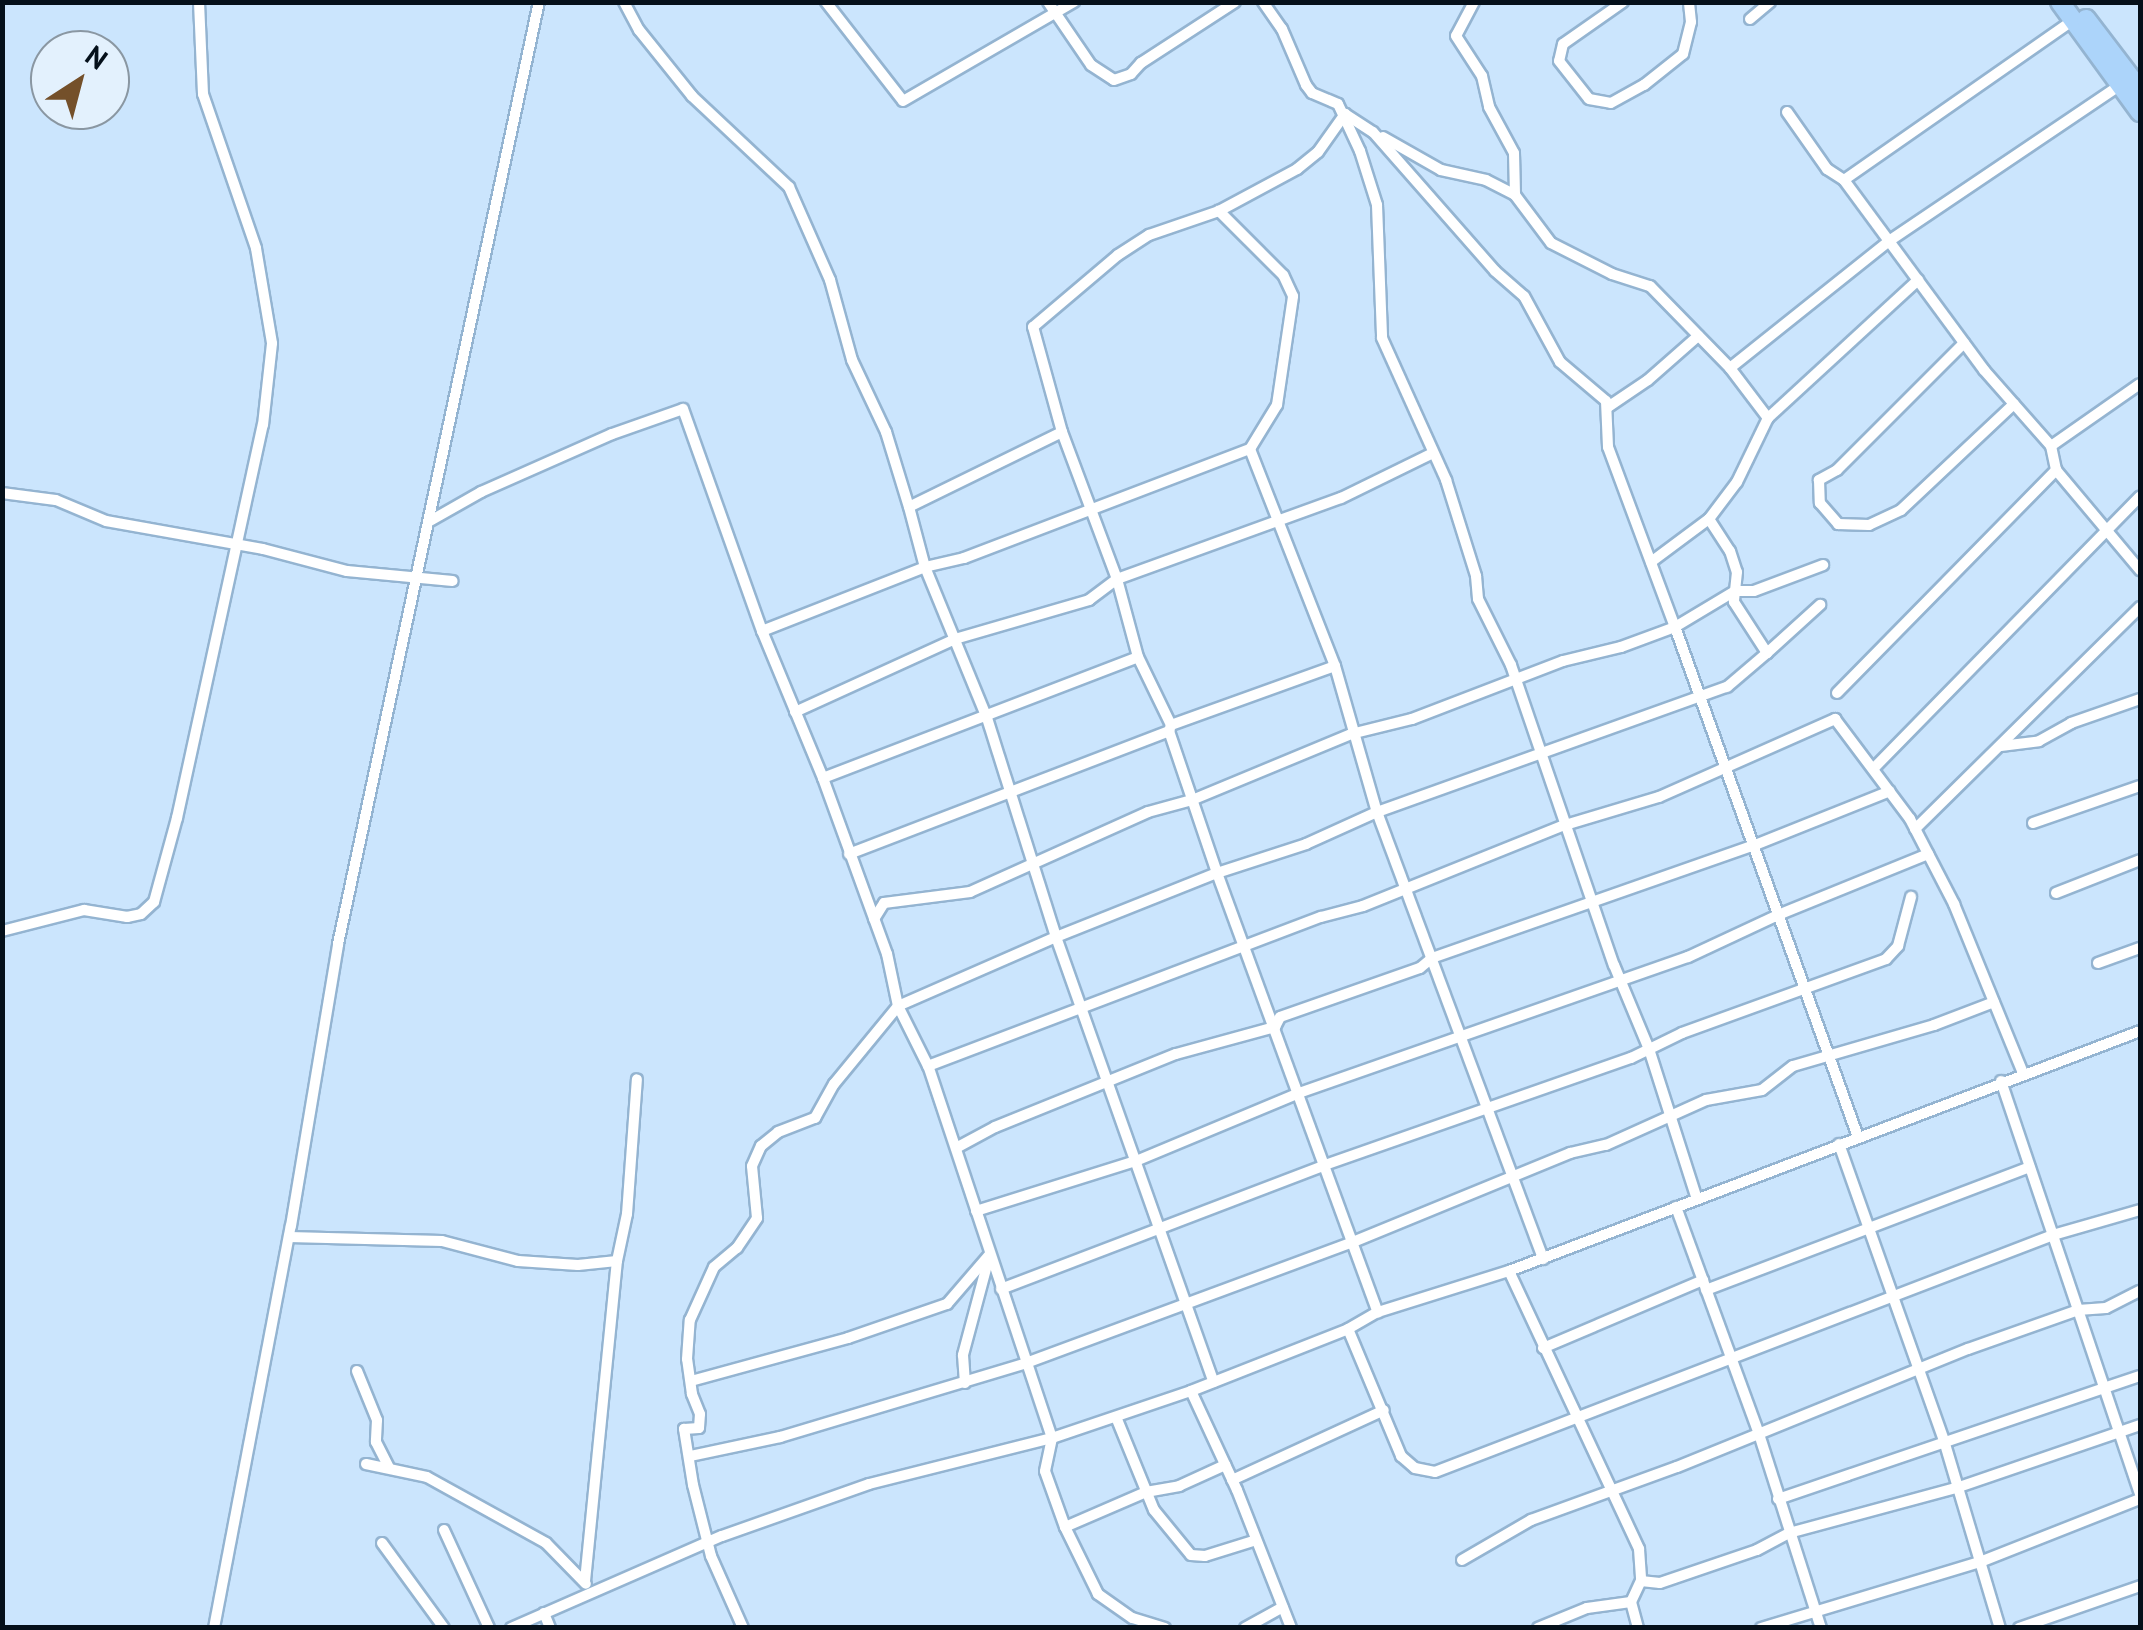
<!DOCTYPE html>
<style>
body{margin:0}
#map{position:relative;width:2143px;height:1630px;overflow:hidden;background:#cbe5fd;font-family:"PT Sans",sans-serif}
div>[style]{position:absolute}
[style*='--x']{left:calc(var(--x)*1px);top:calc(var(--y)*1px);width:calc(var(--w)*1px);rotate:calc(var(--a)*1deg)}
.roads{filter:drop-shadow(2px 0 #94b4d1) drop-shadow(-2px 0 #94b4d1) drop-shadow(0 2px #94b4d1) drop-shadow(0 -2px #94b4d1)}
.minor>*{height:10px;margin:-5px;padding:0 5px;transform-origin:5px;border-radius:5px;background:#fff}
.trunk>*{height:18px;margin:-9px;padding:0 9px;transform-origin:9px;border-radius:9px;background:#acd4fa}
span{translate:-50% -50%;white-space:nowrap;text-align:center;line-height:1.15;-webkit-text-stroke:9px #e3f1fd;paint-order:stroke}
.frame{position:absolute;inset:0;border:5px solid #05101a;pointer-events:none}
.north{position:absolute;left:30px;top:30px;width:100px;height:100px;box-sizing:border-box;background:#e3f1fd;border:2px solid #8a97a2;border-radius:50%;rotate:36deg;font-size:28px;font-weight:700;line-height:40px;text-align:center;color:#05101a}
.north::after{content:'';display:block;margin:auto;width:35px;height:45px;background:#74502a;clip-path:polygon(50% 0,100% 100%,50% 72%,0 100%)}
</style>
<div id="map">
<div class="roads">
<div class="minor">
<div style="--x:624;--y:2;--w:32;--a:62"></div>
<div style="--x:639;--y:30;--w:85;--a:51.2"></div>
<div style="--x:692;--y:96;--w:133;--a:43.2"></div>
<div style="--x:789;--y:187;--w:102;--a:66.2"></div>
<div style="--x:830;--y:280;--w:83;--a:74.6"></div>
<div style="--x:852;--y:360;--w:80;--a:64.7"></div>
<div style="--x:886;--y:432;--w:78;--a:73"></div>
<div style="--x:826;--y:2;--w:125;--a:52.1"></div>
<div style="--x:903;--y:101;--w:198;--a:-30.1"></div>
<div style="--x:1048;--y:2;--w:76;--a:55.7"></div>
<div style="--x:1091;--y:65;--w:27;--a:33"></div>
<div style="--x:1114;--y:80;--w:18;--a:-19"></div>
<div style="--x:1131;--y:74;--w:15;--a:-48"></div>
<div style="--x:1141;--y:63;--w:112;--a:-33"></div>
<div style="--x:1263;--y:2;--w:33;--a:55"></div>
<div style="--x:1282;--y:29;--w:61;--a:66.8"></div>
<div style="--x:1306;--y:85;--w:10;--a:53"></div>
<div style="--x:1312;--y:93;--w:28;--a:23"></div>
<div style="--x:1338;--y:104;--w:52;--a:64.9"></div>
<div style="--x:1360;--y:151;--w:57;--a:72.5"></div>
<div style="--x:1377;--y:205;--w:133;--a:87.8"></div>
<div style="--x:1382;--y:338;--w:156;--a:65.7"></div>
<div style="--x:1446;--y:480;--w:101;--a:72.6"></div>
<div style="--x:1476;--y:576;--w:23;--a:85"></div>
<div style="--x:1478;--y:599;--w:74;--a:63.4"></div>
<div style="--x:1511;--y:665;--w:317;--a:71.1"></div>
<div style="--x:1614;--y:965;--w:91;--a:67.4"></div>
<div style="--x:1649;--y:1049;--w:157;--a:72.3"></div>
<div style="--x:1474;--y:2;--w:38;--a:118"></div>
<div style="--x:1456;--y:36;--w:48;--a:57"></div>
<div style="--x:1482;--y:76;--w:32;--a:77"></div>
<div style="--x:1489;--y:107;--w:52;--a:61.5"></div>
<div style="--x:1514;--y:153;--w:42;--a:88.6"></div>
<div style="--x:1623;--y:2;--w:73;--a:145"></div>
<div style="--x:1563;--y:44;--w:17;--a:103"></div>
<div style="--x:1559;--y:61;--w:48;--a:51.7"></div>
<div style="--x:1589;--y:99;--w:22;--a:10"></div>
<div style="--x:1611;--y:103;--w:38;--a:-29"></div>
<div style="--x:1644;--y:85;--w:50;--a:-38.5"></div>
<div style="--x:1683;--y:54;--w:33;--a:-76"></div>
<div style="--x:1691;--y:22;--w:20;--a:-96"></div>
<div style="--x:1750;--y:19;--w:26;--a:-40"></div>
<div style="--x:1787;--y:112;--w:70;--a:54.9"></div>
<div style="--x:1827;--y:169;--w:20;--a:33"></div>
<div style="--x:1844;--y:180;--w:236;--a:53.6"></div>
<div style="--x:1984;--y:370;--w:101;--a:48.6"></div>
<div style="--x:2051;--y:446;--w:25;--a:78"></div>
<div style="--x:2056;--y:470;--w:131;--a:50"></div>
<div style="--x:1345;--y:114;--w:33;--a:33"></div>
<div style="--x:1373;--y:132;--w:185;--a:48.7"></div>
<div style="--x:1495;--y:271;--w:38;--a:41"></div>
<div style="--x:1524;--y:296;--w:75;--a:61.4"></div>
<div style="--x:1560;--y:362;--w:60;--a:40.3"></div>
<div style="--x:1606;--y:401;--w:46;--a:87.5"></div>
<div style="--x:1608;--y:447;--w:192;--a:69.6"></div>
<div style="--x:1675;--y:627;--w:70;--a:-31"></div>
<div style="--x:1735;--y:591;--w:19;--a:0"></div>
<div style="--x:1754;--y:591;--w:74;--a:-20.6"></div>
<div style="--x:1383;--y:137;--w:67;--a:29.6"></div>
<div style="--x:1441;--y:170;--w:46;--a:12.5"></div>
<div style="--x:1486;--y:180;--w:33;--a:27"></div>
<div style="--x:1515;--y:195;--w:60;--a:53.1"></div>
<div style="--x:1551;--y:243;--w:68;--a:26.9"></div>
<div style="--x:1612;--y:274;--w:40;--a:18"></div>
<div style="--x:1650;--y:286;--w:115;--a:45.7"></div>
<div style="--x:1730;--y:368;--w:63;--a:52.8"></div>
<div style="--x:1844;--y:180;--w:279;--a:-34.9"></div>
<div style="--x:1964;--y:343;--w:180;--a:135"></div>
<div style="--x:1837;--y:470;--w:21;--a:151"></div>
<div style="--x:1819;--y:480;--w:23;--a:88"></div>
<div style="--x:1820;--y:503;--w:28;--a:49"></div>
<div style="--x:1838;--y:524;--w:31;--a:2"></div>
<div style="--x:1869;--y:525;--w:35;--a:-25"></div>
<div style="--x:1901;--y:510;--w:155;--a:-43.2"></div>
<div style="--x:1730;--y:368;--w:203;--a:-38.6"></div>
<div style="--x:1889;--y:241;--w:279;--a:-34"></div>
<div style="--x:1608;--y:407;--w:48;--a:-34"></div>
<div style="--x:1648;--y:380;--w:67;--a:-41.3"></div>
<div style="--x:1062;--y:432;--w:170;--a:153.9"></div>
<div style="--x:909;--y:507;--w:62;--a:75.1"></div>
<div style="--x:925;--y:567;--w:40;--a:-13"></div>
<div style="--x:964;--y:558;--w:306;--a:-20.9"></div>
<div style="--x:2051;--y:446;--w:108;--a:-34.9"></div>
<div style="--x:2;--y:493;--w:54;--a:7.4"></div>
<div style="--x:56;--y:500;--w:54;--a:22.8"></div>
<div style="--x:106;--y:521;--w:159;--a:10.1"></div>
<div style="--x:263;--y:549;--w:87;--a:14.7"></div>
<div style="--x:347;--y:571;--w:106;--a:5.4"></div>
<div style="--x:1709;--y:519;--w:38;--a:57"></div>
<div style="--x:1730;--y:551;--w:22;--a:72"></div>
<div style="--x:1737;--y:572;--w:30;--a:96"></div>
<div style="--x:1734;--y:602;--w:61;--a:57.1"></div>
<div style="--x:1767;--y:653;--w:72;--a:-42.2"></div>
<div style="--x:430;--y:521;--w:59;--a:-29.6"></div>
<div style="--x:481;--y:492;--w:143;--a:-23.9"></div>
<div style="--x:612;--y:434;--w:75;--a:-19.4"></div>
<div style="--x:683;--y:409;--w:236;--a:70.4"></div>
<div style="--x:1651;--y:562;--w:72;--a:-36.6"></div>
<div style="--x:1709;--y:519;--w:46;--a:-52.9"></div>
<div style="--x:1737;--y:482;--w:71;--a:-64.2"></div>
<div style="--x:1768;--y:418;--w:204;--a:-42.6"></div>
<div style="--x:1138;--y:657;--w:81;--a:-105.1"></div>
<div style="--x:1117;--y:579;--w:157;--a:-110.5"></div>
<div style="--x:1062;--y:432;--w:109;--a:-105.4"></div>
<div style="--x:1033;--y:327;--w:111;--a:-40.3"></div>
<div style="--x:1118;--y:255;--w:37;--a:-33"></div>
<div style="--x:1149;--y:235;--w:74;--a:-18.9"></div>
<div style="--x:1219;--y:211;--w:89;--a:-28.3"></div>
<div style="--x:1297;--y:169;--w:27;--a:-39"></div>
<div style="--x:1318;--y:152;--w:47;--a:-54.6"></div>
<div style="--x:1335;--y:666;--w:152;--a:74"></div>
<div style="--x:1377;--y:812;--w:477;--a:69.6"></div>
<div style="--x:1837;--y:693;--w:313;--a:-45.5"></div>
<div style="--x:795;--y:712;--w:176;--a:-24.5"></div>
<div style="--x:955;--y:639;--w:140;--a:-16.2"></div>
<div style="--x:1089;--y:600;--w:35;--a:-37"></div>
<div style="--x:1117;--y:579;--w:238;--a:-19.9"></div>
<div style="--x:1341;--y:498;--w:102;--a:-26.1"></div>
<div style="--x:1171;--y:725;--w:6;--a:108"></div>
<div style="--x:1169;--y:731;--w:150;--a:71.3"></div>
<div style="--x:1217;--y:873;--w:468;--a:69.9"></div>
<div style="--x:2001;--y:746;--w:38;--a:-7"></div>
<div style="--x:2039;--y:741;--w:37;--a:-29"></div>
<div style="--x:2071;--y:723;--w:73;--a:-19.2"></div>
<div style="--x:1874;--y:768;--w:380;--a:-45.6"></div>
<div style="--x:823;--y:778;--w:159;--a:-112.5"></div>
<div style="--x:762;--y:631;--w:175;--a:-21.4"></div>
<div style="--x:925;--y:567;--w:163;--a:67.7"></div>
<div style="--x:987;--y:718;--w:230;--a:72.5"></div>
<div style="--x:1056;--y:937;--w:472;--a:70.5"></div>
<div style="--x:2033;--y:823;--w:113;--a:-19.1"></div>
<div style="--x:1915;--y:829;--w:316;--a:-44.6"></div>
<div style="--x:849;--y:854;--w:343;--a:-21"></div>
<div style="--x:2056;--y:893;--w:90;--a:-21.4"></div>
<div style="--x:874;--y:919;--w:19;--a:-58"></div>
<div style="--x:884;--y:903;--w:87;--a:-7.3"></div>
<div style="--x:970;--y:892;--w:195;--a:-24.2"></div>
<div style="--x:1148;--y:812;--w:46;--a:-15.3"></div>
<div style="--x:1192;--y:800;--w:172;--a:-22.5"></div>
<div style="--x:1351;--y:734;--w:63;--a:-13.8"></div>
<div style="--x:1412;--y:719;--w:162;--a:-21"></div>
<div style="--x:1563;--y:661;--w:60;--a:-13.6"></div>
<div style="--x:1621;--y:647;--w:58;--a:-20.3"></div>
<div style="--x:1675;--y:627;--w:542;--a:70.26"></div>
<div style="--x:2;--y:931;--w:85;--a:-14.4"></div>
<div style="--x:84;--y:910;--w:44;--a:9.2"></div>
<div style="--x:127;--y:917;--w:14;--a:-12"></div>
<div style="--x:141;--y:914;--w:18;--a:-43"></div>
<div style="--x:154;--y:902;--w:87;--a:-74.7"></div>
<div style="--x:177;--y:818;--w:402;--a:-77.7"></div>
<div style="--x:263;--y:425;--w:82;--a:-83.7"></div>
<div style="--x:272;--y:343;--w:96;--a:-99.6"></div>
<div style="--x:256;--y:248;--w:163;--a:-109"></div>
<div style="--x:203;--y:94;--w:92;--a:-92.5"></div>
<div style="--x:2098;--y:963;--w:45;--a:-19.7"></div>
<div style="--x:928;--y:1066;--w:420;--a:-20.8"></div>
<div style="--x:1321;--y:917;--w:43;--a:-14.7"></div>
<div style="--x:1363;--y:906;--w:218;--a:-21.9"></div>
<div style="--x:1565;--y:825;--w:98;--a:-16.6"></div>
<div style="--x:1659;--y:797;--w:193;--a:-23.9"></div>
<div style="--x:1835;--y:719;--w:125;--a:53.1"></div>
<div style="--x:1910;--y:819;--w:96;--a:62.6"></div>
<div style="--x:1954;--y:904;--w:183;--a:67.8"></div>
<div style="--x:2001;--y:1081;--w:436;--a:71.4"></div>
<div style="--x:1839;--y:1144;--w:318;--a:70.5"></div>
<div style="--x:1945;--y:1444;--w:192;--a:73.4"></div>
<div style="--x:956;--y:1148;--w:44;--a:-28.3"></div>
<div style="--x:995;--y:1127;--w:195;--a:-22"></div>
<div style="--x:1176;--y:1054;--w:103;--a:-15.3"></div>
<div style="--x:1275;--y:1027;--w:11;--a:-63"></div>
<div style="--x:1280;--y:1017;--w:148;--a:-19.3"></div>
<div style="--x:1420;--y:968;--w:16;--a:-40"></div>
<div style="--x:1432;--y:958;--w:342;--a:-19.3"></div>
<div style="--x:1755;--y:845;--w:145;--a:-21.8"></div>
<div style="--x:1676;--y:1207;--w:242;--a:69.9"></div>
<div style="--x:1759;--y:1434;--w:204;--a:72.3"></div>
<div style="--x:976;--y:1211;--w:168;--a:-17.4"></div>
<div style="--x:1136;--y:1161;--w:177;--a:-22.6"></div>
<div style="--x:1299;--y:1093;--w:412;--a:-19.3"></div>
<div style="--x:1688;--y:957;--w:99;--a:-25"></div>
<div style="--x:1778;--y:915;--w:162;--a:-22.1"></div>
<div style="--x:289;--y:1237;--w:153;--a:1.5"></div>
<div style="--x:442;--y:1241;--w:79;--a:14.7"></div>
<div style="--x:518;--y:1261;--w:60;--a:3.8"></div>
<div style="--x:578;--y:1265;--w:39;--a:-6"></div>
<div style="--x:1509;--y:1271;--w:307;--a:64.9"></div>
<div style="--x:1639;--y:1549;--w:32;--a:86"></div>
<div style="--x:1001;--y:1289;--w:347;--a:-20.9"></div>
<div style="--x:1325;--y:1165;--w:324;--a:-19.3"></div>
<div style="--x:1631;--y:1058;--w:57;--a:-26.1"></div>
<div style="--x:1682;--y:1033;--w:217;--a:-19.9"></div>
<div style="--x:1886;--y:959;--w:18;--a:-47"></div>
<div style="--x:1898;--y:946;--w:51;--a:-75.1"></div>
<div style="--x:1706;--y:1290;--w:346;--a:-20.8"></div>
<div style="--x:1348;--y:1329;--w:138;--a:67.3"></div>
<div style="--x:1401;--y:1456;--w:18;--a:41"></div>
<div style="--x:1415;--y:1468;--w:20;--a:11"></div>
<div style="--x:1435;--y:1472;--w:662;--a:-20.98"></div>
<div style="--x:2053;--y:1235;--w:91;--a:-16"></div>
<div style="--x:1543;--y:1348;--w:174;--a:-23"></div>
<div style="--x:357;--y:1371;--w:53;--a:67.8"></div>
<div style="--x:377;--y:1420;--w:22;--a:93"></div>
<div style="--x:376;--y:1442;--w:28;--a:63"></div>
<div style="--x:691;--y:1381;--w:163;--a:-15.3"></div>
<div style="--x:848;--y:1338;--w:105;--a:-19"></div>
<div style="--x:947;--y:1304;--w:66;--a:-49.3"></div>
<div style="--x:990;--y:1254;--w:105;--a:105"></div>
<div style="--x:963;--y:1355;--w:28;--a:86"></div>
<div style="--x:1191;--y:1391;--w:109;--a:65.1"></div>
<div style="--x:1237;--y:1490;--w:148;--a:68.6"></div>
<div style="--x:1116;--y:1417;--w:100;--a:67.8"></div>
<div style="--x:1154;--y:1510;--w:58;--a:50.6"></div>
<div style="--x:1191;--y:1555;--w:14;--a:4"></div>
<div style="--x:1205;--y:1556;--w:53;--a:-17.4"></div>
<div style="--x:690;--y:1456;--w:92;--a:-11.9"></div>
<div style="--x:780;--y:1437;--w:257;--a:-16.7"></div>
<div style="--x:1026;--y:1363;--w:349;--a:-20.3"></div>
<div style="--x:1353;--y:1242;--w:235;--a:-22.3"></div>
<div style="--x:1570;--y:1153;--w:37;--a:-13"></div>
<div style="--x:1606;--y:1145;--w:110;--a:-24.2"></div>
<div style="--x:1706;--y:1100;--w:57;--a:-10.1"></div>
<div style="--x:1762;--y:1090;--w:39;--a:-38"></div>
<div style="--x:1793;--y:1066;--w:147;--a:-16.2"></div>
<div style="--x:1934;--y:1025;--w:64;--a:-21"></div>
<div style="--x:366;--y:1464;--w:62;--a:12"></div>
<div style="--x:427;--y:1477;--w:136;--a:29"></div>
<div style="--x:546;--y:1543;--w:57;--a:45.7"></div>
<div style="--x:1232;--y:1480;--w:167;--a:-24.7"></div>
<div style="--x:1778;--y:1499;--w:382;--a:-18.8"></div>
<div style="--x:1065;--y:1527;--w:88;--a:-23.4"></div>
<div style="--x:1146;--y:1492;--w:34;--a:-10"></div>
<div style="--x:1179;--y:1486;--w:51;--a:-24.5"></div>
<div style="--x:444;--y:1530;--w:108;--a:65.3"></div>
<div style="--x:382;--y:1543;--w:105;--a:53.9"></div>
<div style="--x:1462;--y:1560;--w:80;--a:-30.1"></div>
<div style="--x:1531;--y:1520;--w:155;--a:-20"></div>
<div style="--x:1677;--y:1467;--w:314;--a:-22.1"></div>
<div style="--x:1968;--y:1349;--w:117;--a:-19.5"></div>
<div style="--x:2078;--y:1310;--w:28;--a:-4"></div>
<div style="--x:2106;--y:1308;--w:38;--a:-27"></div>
<div style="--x:585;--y:1581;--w:322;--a:-84.3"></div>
<div style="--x:617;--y:1261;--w:48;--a:-78"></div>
<div style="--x:627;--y:1214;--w:135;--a:-85.8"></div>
<div style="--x:544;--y:1613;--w:16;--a:68"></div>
<div style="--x:214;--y:1628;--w:409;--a:-79.2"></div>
<div style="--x:291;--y:1226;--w:286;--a:-80.5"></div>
<div style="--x:338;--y:944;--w:963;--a:-77.96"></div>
<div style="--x:511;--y:1628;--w:230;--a:-23.6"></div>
<div style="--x:722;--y:1536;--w:156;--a:-19.5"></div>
<div style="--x:869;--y:1484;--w:189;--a:-14.1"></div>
<div style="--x:1052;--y:1438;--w:147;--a:-18.7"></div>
<div style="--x:1191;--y:1391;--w:169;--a:-21.5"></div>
<div style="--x:1348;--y:1329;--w:34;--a:-30"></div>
<div style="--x:1378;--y:1312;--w:137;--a:-17.4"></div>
<div style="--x:1509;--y:1271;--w:675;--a:-20.82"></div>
<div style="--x:743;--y:1628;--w:79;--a:-114"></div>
<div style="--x:711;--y:1556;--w:73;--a:-104.2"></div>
<div style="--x:693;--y:1485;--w:57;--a:-99.1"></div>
<div style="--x:684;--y:1429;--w:15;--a:-4"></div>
<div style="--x:699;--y:1428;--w:14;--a:-86"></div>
<div style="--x:700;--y:1414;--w:22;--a:-112"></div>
<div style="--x:692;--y:1394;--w:35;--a:-98"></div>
<div style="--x:687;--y:1359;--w:39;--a:-86"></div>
<div style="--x:690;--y:1320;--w:58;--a:-65.6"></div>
<div style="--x:714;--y:1267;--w:30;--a:-40"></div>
<div style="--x:737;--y:1248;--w:36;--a:-56"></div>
<div style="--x:757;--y:1218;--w:52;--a:-95.5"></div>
<div style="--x:752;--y:1166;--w:22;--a:-66"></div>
<div style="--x:761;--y:1146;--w:22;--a:-39"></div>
<div style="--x:778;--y:1132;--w:40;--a:-21"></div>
<div style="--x:815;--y:1118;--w:39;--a:-61"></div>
<div style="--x:834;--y:1084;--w:101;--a:-50.6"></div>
<div style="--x:898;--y:1006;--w:53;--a:-101.9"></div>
<div style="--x:887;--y:954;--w:187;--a:-110"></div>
<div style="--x:823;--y:778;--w:337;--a:-21"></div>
<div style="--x:1138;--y:657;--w:76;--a:64.1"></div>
<div style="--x:1171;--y:725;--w:174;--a:-19.8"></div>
<div style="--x:1335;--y:666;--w:233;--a:-111.4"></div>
<div style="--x:1250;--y:449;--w:52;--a:-58.5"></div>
<div style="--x:1277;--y:405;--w:110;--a:-81.6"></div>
<div style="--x:1293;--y:296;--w:23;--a:-115"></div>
<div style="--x:1283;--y:275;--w:91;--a:-135"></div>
<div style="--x:1165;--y:1628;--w:34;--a:-163"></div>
<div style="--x:1132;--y:1618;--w:42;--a:-144.8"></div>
<div style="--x:1098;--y:1594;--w:75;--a:-116.2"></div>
<div style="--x:1065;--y:1527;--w:59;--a:-109.7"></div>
<div style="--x:1045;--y:1471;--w:34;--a:-78"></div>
<div style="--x:1052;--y:1438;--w:392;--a:-108.4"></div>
<div style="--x:928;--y:1066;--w:67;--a:-116.6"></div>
<div style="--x:898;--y:1006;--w:172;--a:-23.6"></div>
<div style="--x:1056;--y:937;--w:173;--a:-21.7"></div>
<div style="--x:1217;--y:873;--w:94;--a:-18"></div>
<div style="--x:1306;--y:844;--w:78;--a:-24.3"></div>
<div style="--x:1377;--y:812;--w:372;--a:-19.7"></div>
<div style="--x:1727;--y:687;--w:52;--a:-40.4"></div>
<div style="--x:1245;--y:1628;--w:43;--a:-28.9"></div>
<div style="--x:1538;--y:1628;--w:53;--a:-22.2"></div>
<div style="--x:1587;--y:1608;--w:44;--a:-7.8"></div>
<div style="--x:1638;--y:1628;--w:27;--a:-105"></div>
<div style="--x:1631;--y:1602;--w:23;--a:-65"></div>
<div style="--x:1641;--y:1581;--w:19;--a:6"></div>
<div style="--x:1660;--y:1583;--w:102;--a:-18.8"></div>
<div style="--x:1757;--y:1550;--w:36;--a:-28"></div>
<div style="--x:1789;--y:1533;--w:176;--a:-15.1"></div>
<div style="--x:1959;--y:1487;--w:191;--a:-18.9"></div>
<div style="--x:1761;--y:1628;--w:229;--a:-16.8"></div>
<div style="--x:1980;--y:1562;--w:172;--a:-21.5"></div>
<div style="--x:2019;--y:1628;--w:128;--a:-19.1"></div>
</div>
<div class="trunk">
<div style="--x:2060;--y:2;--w:136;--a:54"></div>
<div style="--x:2086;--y:19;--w:89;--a:52.7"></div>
</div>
</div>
<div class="frame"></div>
<div class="north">N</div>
</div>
